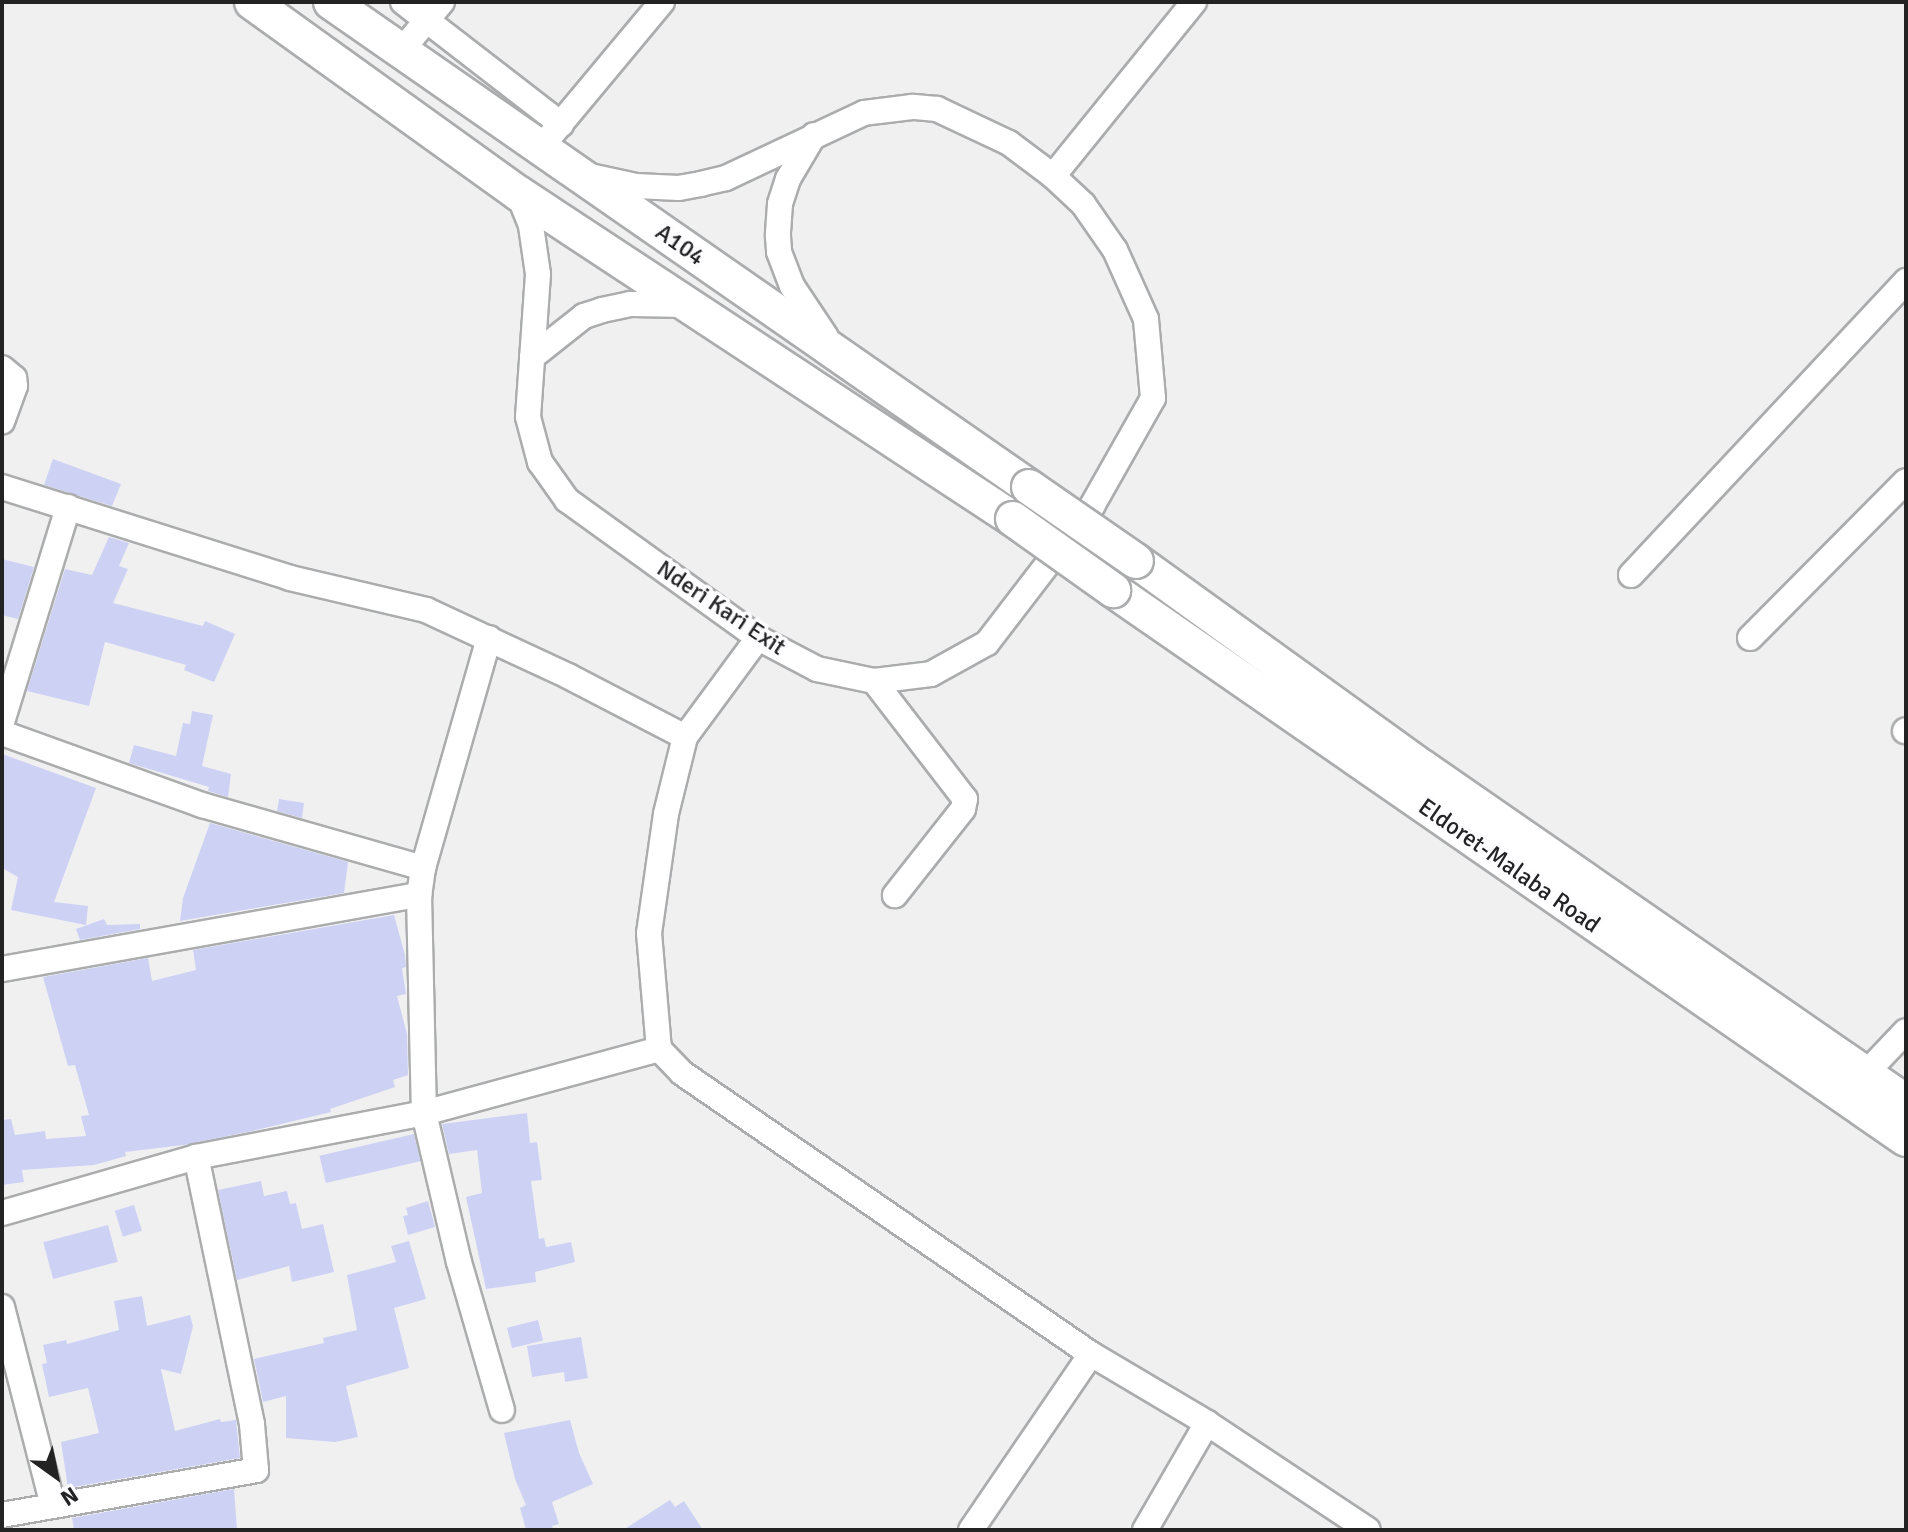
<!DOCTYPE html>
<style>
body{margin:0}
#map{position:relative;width:1908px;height:1532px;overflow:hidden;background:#f0f0f1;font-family:Signika,sans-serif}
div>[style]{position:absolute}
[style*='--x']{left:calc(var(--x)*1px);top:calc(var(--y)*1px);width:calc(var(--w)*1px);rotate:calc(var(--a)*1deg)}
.building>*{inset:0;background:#cdd2f5;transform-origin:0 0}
.roads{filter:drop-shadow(2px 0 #abacad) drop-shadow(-2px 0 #abacad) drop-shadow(0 2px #abacad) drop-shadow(0 -2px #abacad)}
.minor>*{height:24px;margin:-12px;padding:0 12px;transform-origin:12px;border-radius:12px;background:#fff}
.highway>*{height:34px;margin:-17px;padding:0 17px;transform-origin:17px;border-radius:17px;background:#fff}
.bridges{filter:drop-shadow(2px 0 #abacad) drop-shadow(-2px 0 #abacad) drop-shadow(0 2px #abacad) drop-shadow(0 -2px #abacad)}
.highway-bridge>*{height:34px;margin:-17px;padding:0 17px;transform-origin:17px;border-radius:17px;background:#fff}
span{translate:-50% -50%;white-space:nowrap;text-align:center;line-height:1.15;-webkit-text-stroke:7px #fdfdff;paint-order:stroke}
.street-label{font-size:24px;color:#232324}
.frame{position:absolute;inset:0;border:4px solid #232324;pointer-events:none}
.north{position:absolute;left:16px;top:1436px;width:80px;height:80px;-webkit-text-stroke:6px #fdfdff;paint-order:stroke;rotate:147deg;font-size:22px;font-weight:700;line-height:32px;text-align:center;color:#232324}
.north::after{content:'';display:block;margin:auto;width:28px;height:36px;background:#232324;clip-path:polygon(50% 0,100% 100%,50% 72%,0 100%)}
</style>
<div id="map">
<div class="building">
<div style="clip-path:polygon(53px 459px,121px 484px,112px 506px,44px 485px)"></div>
<div style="clip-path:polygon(109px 537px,129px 543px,119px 566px,128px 569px,113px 603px,203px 626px,205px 621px,235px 634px,214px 682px,184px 670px,186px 665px,105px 642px,89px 706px,27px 691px,65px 569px,92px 575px)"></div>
<div style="clip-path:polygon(2px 559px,34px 567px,18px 619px,2px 615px)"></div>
<div style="clip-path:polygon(192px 711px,213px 715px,202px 766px,231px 774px,228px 797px,208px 791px,209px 787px,129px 763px,134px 745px,176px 756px,183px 723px,190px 724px)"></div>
<div style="clip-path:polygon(2px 754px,96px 788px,54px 902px,88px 906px,86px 925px,11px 910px,18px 877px,2px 868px)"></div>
<div style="clip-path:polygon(279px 799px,304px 803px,302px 818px,277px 811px)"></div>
<div style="clip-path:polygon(210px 823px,348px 862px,344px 893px,180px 921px,183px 898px)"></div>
<div style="clip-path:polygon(394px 915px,405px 955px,406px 967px,402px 968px,406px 994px,397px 996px,407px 1034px,408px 1075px,393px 1080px,395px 1087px,330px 1109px,331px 1112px,252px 1131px,183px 1145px,125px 1152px,126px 1156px,94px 1165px,22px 1170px,24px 1182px,2px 1185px,2px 1120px,11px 1119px,15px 1135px,45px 1131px,46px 1139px,86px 1136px,81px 1116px,89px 1115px,75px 1065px,68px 1066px,43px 977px,148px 958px,152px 981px,196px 970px,193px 950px)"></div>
<div style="clip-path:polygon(104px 919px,107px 925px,140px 924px,140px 929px,80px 940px,76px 929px)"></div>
<div style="clip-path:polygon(527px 1113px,530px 1143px,537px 1142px,542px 1180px,531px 1181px,539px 1239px,544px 1238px,546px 1247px,571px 1242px,575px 1262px,535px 1272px,536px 1282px,486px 1289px,466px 1197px,482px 1193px,477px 1150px,449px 1154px,442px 1124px)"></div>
<div style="left:414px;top:1134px;width:28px;height:97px;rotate:77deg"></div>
<div style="clip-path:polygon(261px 1181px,264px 1196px,287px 1191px,290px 1204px,296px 1203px,302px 1229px,323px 1224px,334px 1272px,292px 1282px,289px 1266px,237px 1280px,218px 1190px)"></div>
<div style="clip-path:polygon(428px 1201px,435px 1227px,408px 1235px,403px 1216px,408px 1215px,406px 1208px)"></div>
<div style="left:134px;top:1205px;width:27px;height:20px;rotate:73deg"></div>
<div style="left:108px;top:1225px;width:38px;height:67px;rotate:75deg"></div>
<div style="clip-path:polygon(409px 1241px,426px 1299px,394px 1308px,409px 1368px,346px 1386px,358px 1437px,335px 1442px,286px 1438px,286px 1396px,263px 1402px,254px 1359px,324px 1343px,323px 1338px,357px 1330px,347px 1275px,396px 1262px,391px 1246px)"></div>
<div style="clip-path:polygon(142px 1296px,147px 1326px,190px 1315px,193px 1326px,181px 1374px,161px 1369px,175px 1431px,220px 1419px,221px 1422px,236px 1420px,240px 1458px,68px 1488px,61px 1442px,99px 1433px,88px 1388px,49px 1397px,42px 1364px,47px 1363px,43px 1345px,66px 1340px,67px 1344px,119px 1330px,114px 1301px)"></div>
<div style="left:538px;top:1320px;width:21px;height:32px;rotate:76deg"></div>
<div style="clip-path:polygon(581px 1337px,588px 1378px,565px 1382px,564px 1372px,532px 1377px,527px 1346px)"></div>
<div style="clip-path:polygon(570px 1420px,579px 1453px,593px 1484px,552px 1502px,559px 1524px,552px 1526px,553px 1530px,526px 1530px,520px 1508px,526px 1505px,515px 1479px,504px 1433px)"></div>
<div style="clip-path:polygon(234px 1489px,237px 1530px,74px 1530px,72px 1518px)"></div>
<div style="clip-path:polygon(670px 1500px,675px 1507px,684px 1501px,703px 1530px,623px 1530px)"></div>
</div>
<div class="roads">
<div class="minor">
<div style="--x:403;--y:2;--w:200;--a:37.7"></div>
<div style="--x:401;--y:51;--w:64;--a:-50.1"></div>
<div style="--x:552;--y:134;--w:172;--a:-50.2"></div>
<div style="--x:814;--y:135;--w:51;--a:120.6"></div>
<div style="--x:788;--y:179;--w:26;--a:108"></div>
<div style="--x:780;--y:204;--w:32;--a:94"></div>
<div style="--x:778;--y:236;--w:16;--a:86"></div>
<div style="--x:779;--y:252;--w:36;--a:69"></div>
<div style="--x:792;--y:286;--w:61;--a:56.3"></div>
<div style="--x:1053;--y:176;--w:224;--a:-51"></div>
<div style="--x:518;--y:193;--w:35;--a:68"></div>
<div style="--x:531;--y:226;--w:49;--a:81.7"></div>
<div style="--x:538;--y:274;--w:143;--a:94"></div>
<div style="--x:528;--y:417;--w:47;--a:75.1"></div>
<div style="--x:540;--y:462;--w:47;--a:54.6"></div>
<div style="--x:567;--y:500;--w:236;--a:35.8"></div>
<div style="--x:758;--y:638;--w:67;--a:27.7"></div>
<div style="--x:817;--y:669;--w:58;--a:11.9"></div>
<div style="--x:874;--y:681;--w:57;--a:-7"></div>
<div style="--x:931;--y:674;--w:64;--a:-29"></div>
<div style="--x:987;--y:643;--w:173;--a:-52.5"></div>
<div style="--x:1092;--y:506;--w:124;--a:-60.5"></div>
<div style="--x:1153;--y:398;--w:79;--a:-95.1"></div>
<div style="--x:1146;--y:319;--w:76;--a:-114.2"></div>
<div style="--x:1115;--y:250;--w:56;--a:-124.8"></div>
<div style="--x:1083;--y:204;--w:41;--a:-137"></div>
<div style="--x:1053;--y:176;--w:55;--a:-143.1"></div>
<div style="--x:1009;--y:143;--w:80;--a:-154.7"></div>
<div style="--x:937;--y:109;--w:25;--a:-175"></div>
<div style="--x:912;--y:107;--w:48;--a:172.9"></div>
<div style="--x:864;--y:113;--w:153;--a:154.8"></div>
<div style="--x:726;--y:178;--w:26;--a:167"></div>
<div style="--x:701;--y:184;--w:22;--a:170"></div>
<div style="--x:679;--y:188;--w:43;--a:-177.3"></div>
<div style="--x:636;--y:186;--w:47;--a:-167.7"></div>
<div style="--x:532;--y:357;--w:66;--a:-38.3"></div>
<div style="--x:584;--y:316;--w:19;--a:-18"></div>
<div style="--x:602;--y:310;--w:29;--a:-12"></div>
<div style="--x:630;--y:304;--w:58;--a:1"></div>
<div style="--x:2;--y:368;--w:16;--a:40"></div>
<div style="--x:14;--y:378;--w:8;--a:83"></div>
<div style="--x:15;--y:386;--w:38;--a:110"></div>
<div style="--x:2;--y:487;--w:302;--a:17.5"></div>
<div style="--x:290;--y:578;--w:140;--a:13.2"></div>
<div style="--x:426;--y:610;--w:157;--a:24.9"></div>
<div style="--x:568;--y:676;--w:132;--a:27.5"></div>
<div style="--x:1631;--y:575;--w:403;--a:-46.9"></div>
<div style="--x:489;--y:638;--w:239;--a:106"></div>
<div style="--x:423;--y:868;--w:27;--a:98"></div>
<div style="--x:419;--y:895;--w:218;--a:88.7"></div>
<div style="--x:424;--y:1113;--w:153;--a:76.8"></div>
<div style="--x:459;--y:1262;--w:154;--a:73.8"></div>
<div style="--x:758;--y:638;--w:123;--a:126.4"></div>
<div style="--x:685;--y:737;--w:79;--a:103.9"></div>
<div style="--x:666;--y:814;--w:120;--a:98.1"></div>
<div style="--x:649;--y:933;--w:116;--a:85.1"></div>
<div style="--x:659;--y:1049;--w:33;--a:46"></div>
<div style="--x:682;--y:1073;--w:496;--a:34.5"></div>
<div style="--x:1091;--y:1354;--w:135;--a:30.7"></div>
<div style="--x:1207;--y:1423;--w:193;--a:33.6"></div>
<div style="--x:1750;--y:638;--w:221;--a:-45.2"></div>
<div style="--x:874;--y:681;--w:149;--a:52.4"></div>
<div style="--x:965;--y:799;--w:10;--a:101"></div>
<div style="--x:963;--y:809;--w:110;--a:128.3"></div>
<div style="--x:2;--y:722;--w:225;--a:-72.9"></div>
<div style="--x:1905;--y:731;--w:1;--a:-45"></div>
<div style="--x:2;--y:733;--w:213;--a:19.8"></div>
<div style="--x:202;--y:805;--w:230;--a:15.9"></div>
<div style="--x:2;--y:969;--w:424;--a:-10.1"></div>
<div style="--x:1865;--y:1074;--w:59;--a:-46.4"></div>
<div style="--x:2;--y:1213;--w:202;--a:-16.1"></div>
<div style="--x:196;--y:1157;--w:232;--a:-10.9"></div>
<div style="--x:424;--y:1113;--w:244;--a:-15.2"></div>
<div style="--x:2;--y:1307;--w:205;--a:75.6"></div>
<div style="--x:2;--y:1515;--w:258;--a:-10"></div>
<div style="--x:256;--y:1470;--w:46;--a:-95"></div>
<div style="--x:252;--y:1424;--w:273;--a:-101.8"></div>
<div style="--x:971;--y:1530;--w:213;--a:-55.7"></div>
<div style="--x:1145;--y:1530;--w:124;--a:-59.9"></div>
</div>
<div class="highway">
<div style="--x:252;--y:2;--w:327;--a:35.7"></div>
<div style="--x:518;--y:193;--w:593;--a:33.37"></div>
<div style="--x:331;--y:2;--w:850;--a:34.79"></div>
<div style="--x:1136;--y:561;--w:352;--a:35.8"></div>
<div style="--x:1422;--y:767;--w:589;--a:34.69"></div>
<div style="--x:1113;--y:590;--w:964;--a:34.7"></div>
</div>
</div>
<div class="bridges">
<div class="highway-bridge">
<div style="--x:1029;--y:487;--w:130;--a:34.7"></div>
<div style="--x:1013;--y:519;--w:123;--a:35.4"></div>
</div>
</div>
<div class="street-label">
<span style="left:680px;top:245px;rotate:35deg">A104</span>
<span style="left:721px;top:608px;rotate:34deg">Nderi Kari Exit</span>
<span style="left:1509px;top:866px;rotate:35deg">Eldoret-Malaba Road</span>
</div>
<div class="frame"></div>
<div class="north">N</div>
</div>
